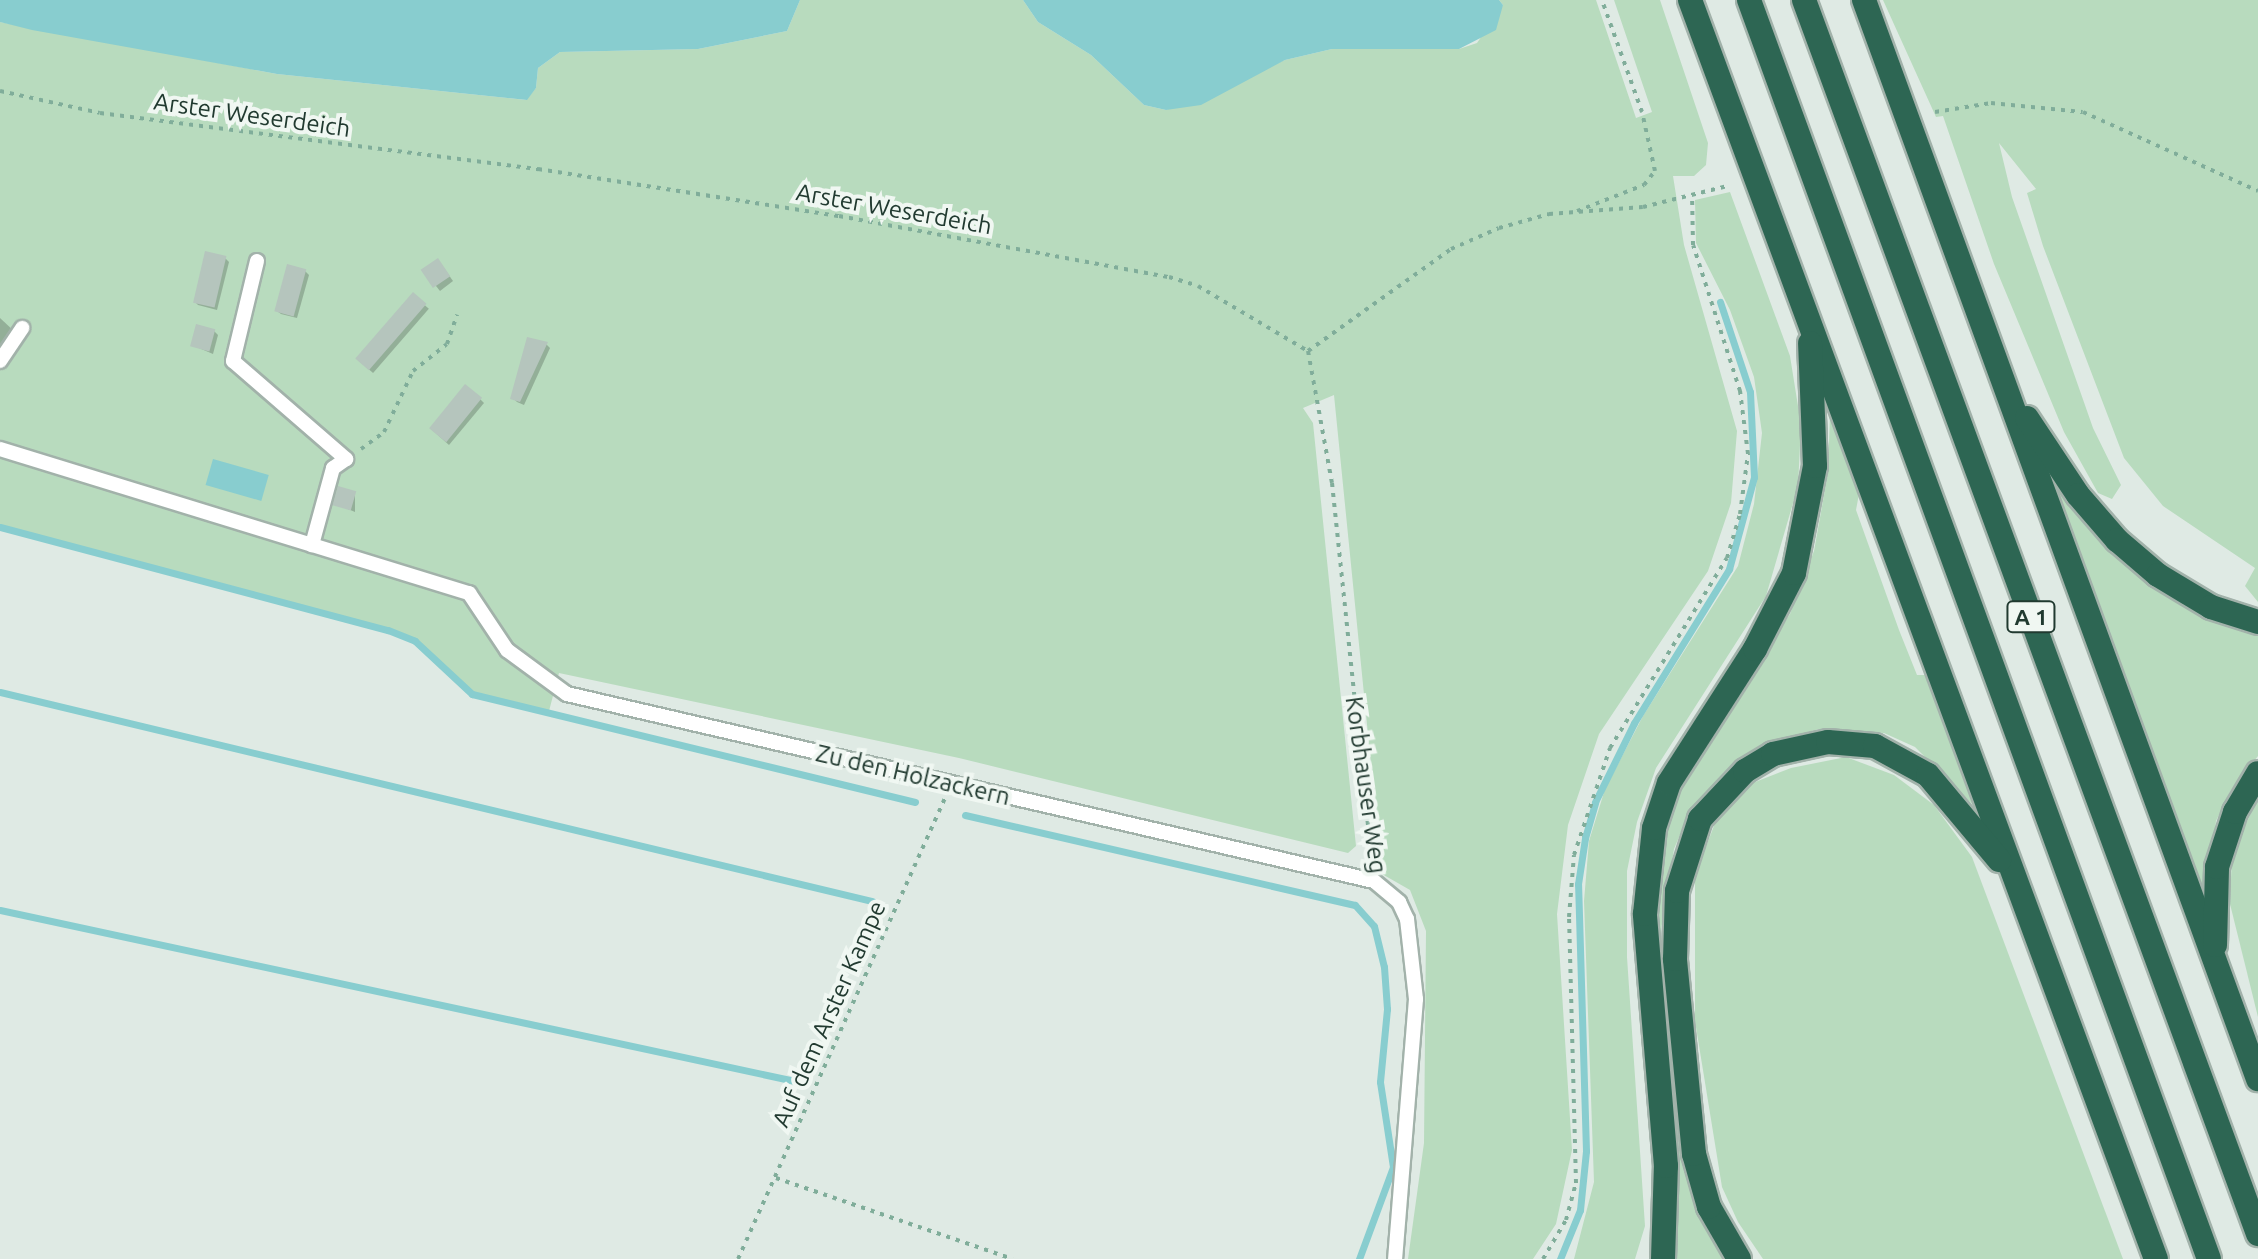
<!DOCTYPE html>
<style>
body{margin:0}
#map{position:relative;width:2258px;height:1259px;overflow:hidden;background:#dfeae4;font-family:Ubuntu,sans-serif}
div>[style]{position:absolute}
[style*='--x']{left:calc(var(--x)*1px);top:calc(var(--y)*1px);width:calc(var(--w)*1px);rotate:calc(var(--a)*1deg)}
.green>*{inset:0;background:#b8dbbe}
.water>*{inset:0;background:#88cdcf;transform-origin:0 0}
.shadow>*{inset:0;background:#0003;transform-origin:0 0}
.stream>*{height:7px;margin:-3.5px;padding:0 3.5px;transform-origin:3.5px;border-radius:3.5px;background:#88cdcf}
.building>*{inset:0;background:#b5c5bd;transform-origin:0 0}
.path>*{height:4px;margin-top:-2px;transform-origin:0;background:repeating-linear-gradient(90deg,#80ad9a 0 4px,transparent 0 10px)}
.roads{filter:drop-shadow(2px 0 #a2b2aa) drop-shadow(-2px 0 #a2b2aa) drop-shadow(0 2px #a2b2aa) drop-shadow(0 -2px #a2b2aa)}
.service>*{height:14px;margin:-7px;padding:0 7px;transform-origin:7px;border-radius:7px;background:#fff}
.motorway>*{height:24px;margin:-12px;padding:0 12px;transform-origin:12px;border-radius:12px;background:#2d6653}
span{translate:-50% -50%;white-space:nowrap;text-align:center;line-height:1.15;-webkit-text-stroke:8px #f0f7f2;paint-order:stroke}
.shield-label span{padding:2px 6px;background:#f0f7f2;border:2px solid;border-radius:6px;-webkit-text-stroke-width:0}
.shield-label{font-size:22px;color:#213a30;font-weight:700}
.street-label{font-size:24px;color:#213a30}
</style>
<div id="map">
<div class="green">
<div style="clip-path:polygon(800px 0,1023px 0,1038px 22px,1091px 55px,1144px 105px,1166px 110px,1285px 60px,1332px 49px,1459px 49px,1477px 43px,1503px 5px,1499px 0,1596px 0,1636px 118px,1652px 112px,1614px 0,1660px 0,1708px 143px,1706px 165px,1694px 176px,1673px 176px,1684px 245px,1737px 431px,1731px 503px,1708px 571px,1599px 734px,1568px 825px,1557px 914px,1572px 1150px,1556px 1224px,1533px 1259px,1408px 1259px,1424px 1143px,1426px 931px,1410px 890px,1382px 874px,1334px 395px,1303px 408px,1313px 423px,1356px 846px,1348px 853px,959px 758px,559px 673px,549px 711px,473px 692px,416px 639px,387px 628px,0 525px,0 22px,277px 74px,526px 100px,536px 88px,538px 68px,560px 52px,698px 49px,787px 31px)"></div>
<div style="clip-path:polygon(1883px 0,2258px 0,2258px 602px,2245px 586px,2255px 568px,2163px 506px,2124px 458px,2043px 246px,2027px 193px,2036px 189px,1999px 143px,2012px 197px,2093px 428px,2121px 485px,2112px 499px,2098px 493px,2064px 432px,1994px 264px,1943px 116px,1936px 117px)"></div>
<div style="clip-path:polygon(1730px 192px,1790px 356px,1801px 425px,1798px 486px,1766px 596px,1656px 768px,1637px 822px,1627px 871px,1627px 957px,1645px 1226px,1635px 1259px,1574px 1259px,1594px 1182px,1584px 901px,1589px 841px,1605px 789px,1643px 716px,1738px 566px,1754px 504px,1762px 433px,1754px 377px,1730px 310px,1696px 243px,1695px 200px)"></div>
<div style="clip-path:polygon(1830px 414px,1859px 494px,1856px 510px,1899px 630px,1917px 675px,1925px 675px,1973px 805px,1915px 747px,1884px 733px,1819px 729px,1766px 743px,1724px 772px,1687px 818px,1674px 849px,1661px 930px,1664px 989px,1679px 1148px,1695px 1209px,1725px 1259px,1671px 1259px,1654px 926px,1666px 823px,1678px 787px,1790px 614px,1814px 551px,1828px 473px)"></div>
<div style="clip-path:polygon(2056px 486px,2109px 551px,2156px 590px,2209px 618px,2258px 635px,2258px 756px,2231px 790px,2216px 821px,2207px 896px,2203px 897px)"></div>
<div style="clip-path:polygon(1846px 757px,1894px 775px,1934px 805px,1972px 857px,2123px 1259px,1763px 1259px,1738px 1222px,1722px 1187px,1695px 1021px,1695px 876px,1715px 823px,1745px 786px,1791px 768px)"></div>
<div style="clip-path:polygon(2258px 798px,2258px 1017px,2230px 904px,2232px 853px)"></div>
</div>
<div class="water">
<div style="clip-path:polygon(0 0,800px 0,787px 31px,698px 49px,560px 52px,538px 68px,536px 88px,527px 100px,277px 74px,32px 30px,0 22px)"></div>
<div style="clip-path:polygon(1023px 0,1499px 0,1503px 5px,1496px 30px,1459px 49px,1332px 49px,1285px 60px,1201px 105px,1166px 110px,1144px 105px,1091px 55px,1038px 22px)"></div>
<div style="left:213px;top:459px;width:58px;height:27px;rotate:16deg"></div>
</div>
<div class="shadow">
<div style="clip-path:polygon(225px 258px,229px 262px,217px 310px,198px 305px,194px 301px)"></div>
<div style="clip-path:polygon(441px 264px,453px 281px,440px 291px,424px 271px)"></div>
<div style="clip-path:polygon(305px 271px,309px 275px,297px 318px,281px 314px,277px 311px)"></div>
<div style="left:413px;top:295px;width:21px;height:85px;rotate:41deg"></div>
<div style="clip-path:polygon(0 318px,15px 332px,0 355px)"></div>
<div style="clip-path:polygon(214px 331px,218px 335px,213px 354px,192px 345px)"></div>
<div style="clip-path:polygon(546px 344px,550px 348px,524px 405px,517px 402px,513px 398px)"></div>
<div style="clip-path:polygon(480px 399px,484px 403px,449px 445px,430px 428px)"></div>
<div style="clip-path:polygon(355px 493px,355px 512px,336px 504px)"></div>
</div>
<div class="stream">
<div style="--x:0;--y:527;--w:401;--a:14.9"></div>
<div style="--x:388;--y:630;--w:29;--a:22"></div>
<div style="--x:415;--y:641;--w:78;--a:42.9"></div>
<div style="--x:472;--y:694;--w:456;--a:13.7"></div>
<div style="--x:0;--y:692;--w:897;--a:13.48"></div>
<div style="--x:965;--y:815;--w:400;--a:13"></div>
<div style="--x:1355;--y:905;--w:28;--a:48"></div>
<div style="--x:1374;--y:926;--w:42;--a:76.3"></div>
<div style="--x:1384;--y:967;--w:42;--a:85.9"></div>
<div style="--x:1387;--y:1009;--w:73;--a:95.5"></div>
<div style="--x:1380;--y:1082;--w:86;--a:81.3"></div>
<div style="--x:1393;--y:1167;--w:98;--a:110.3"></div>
<div style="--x:0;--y:910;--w:813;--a:12.14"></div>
<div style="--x:1560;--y:1259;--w:53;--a:-67.8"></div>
<div style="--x:1580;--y:1210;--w:59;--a:-84.2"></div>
<div style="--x:1586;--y:1151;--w:267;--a:-91.7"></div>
<div style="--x:1578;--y:884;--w:47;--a:-81.3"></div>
<div style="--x:1585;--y:838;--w:37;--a:-74"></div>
<div style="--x:1595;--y:802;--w:88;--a:-63.7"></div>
<div style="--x:1634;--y:723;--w:181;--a:-58.3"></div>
<div style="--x:1729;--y:569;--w:95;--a:-74.8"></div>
<div style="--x:1754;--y:477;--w:85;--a:-92.7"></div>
<div style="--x:1750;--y:392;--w:95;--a:-108.4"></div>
</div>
<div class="building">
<div style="left:205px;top:251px;width:22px;height:53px;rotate:13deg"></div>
<div style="left:438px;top:258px;width:22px;height:21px;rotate:56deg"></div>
<div style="left:287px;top:264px;width:20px;height:49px;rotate:15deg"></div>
<div style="left:413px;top:292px;width:18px;height:88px;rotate:41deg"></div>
<div style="left:196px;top:324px;width:20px;height:23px;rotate:15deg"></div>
<div style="clip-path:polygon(527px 337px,548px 342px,520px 402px,510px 399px)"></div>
<div style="left:465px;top:384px;width:22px;height:57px;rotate:39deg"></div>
<div style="left:338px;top:486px;width:19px;height:20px;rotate:16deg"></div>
</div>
<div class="path">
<div style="--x:0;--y:91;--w:102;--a:12.4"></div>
<div style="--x:100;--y:113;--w:442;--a:7.3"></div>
<div style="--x:538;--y:169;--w:305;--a:8.9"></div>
<div style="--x:839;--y:216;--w:336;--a:10.5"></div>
<div style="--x:1169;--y:277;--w:30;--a:17"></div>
<div style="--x:1198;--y:286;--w:128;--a:30.6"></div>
<div style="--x:1935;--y:112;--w:57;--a:-9.1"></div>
<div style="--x:1991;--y:103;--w:92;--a:5.6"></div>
<div style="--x:2083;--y:112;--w:192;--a:24.3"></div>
<div style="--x:1577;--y:211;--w:72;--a:-21.2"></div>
<div style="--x:1644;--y:185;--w:18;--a:-52"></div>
<div style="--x:1655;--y:171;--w:60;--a:-102.4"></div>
<div style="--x:1642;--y:112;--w:119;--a:-109.7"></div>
<div style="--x:1308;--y:351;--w:134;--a:79.7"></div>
<div style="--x:1332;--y:483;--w:383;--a:84"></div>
<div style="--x:1308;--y:351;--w:176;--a:-35.5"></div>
<div style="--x:1451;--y:249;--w:52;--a:-23.6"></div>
<div style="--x:1499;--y:228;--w:52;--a:-15.6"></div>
<div style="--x:1549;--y:214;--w:94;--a:-4.3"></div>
<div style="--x:1643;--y:207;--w:87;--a:-14"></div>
<div style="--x:361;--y:449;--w:29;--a:-36"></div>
<div style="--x:384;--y:432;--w:68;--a:-64.6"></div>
<div style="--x:413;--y:371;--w:43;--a:-38.5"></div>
<div style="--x:447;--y:344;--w:31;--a:-71"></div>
<div style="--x:776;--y:1178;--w:250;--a:18.9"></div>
<div style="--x:738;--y:1259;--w:505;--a:-65.82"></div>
<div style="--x:1543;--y:1259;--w:45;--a:-59.5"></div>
<div style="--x:1566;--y:1220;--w:38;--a:-75"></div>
<div style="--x:1576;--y:1183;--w:266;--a:-91.5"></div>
<div style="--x:1569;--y:917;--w:62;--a:-85.4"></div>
<div style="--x:1574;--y:855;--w:113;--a:-71.4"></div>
<div style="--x:1610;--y:748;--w:223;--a:-58.4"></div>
<div style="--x:1727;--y:558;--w:46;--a:-73.5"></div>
<div style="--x:1740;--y:514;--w:61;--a:-82.4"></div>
<div style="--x:1748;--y:454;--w:64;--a:-97.2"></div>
<div style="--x:1740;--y:391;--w:153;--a:-107.8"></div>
<div style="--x:1693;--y:245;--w:50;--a:-91.1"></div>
</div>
<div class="roads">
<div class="service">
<div style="--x:257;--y:261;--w:103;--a:103.5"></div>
<div style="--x:233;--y:361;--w:150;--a:40.9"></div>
<div style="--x:346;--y:459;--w:16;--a:145"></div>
<div style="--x:333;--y:468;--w:80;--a:105.3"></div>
<div style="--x:0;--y:361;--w:40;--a:-56"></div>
<div style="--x:0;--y:449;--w:491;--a:17.1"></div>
<div style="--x:469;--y:593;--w:69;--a:56.3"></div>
<div style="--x:507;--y:650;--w:74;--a:36.3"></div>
<div style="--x:567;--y:694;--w:828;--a:13.05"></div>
<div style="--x:1374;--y:881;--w:33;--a:40"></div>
<div style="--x:1399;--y:902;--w:19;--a:65"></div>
<div style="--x:1407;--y:919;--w:81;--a:83.6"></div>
<div style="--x:1416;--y:999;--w:261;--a:94.6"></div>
</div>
<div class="motorway">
<div style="--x:1690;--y:0;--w:1342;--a:69.69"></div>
<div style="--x:1749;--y:0;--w:1340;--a:69.93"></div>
<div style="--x:1804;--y:0;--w:1315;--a:69.8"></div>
<div style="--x:1864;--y:0;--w:1149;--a:69.94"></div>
<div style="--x:2027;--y:418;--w:92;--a:56.5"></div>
<div style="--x:2078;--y:495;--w:60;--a:49.1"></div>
<div style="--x:2117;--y:540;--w:54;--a:40.5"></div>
<div style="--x:2158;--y:575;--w:62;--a:31.1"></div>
<div style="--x:2211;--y:607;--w:49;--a:17.7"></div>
<div style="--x:2215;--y:945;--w:78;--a:-88.5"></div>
<div style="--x:2217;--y:867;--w:58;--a:-71.9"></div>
<div style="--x:2235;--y:812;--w:45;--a:-59.5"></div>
<div style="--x:1663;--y:1259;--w:93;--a:-88.2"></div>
<div style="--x:1666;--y:1166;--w:253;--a:-94.8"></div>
<div style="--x:1645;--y:914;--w:86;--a:-84"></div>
<div style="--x:1654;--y:828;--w:47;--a:-71.6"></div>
<div style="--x:1669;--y:783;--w:159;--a:-57.3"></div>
<div style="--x:1755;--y:649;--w:85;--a:-62.8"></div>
<div style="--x:1794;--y:573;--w:109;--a:-78.9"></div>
<div style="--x:1815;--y:466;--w:123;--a:-92.3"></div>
<div style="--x:1739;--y:1259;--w:60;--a:-120"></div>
<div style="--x:1709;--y:1207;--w:55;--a:-105.8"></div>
<div style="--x:1694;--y:1154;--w:196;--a:-95.6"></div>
<div style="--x:1675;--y:959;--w:68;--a:-88.3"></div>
<div style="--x:1677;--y:891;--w:76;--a:-72.3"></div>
<div style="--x:1700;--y:819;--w:66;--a:-46.8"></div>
<div style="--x:1745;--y:771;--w:33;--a:-31"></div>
<div style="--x:1773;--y:754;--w:56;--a:-12.3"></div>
<div style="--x:1828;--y:742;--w:47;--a:4.9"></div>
<div style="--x:1875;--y:746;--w:60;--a:28.7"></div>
<div style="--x:1928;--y:775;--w:111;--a:50.1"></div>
</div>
</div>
<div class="shield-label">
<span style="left:2031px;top:617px">A 1</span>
</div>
<div class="street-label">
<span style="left:252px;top:115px;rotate:8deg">Arster Weserdeich</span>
<span style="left:894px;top:209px;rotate:10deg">Arster Weserdeich</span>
<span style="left:913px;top:775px;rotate:13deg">Zu den Holzackern</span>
<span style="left:1366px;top:785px;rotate:82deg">Korbhauser Weg</span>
<span style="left:829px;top:1014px;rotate:-66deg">Auf dem Arster Kampe</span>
</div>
</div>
